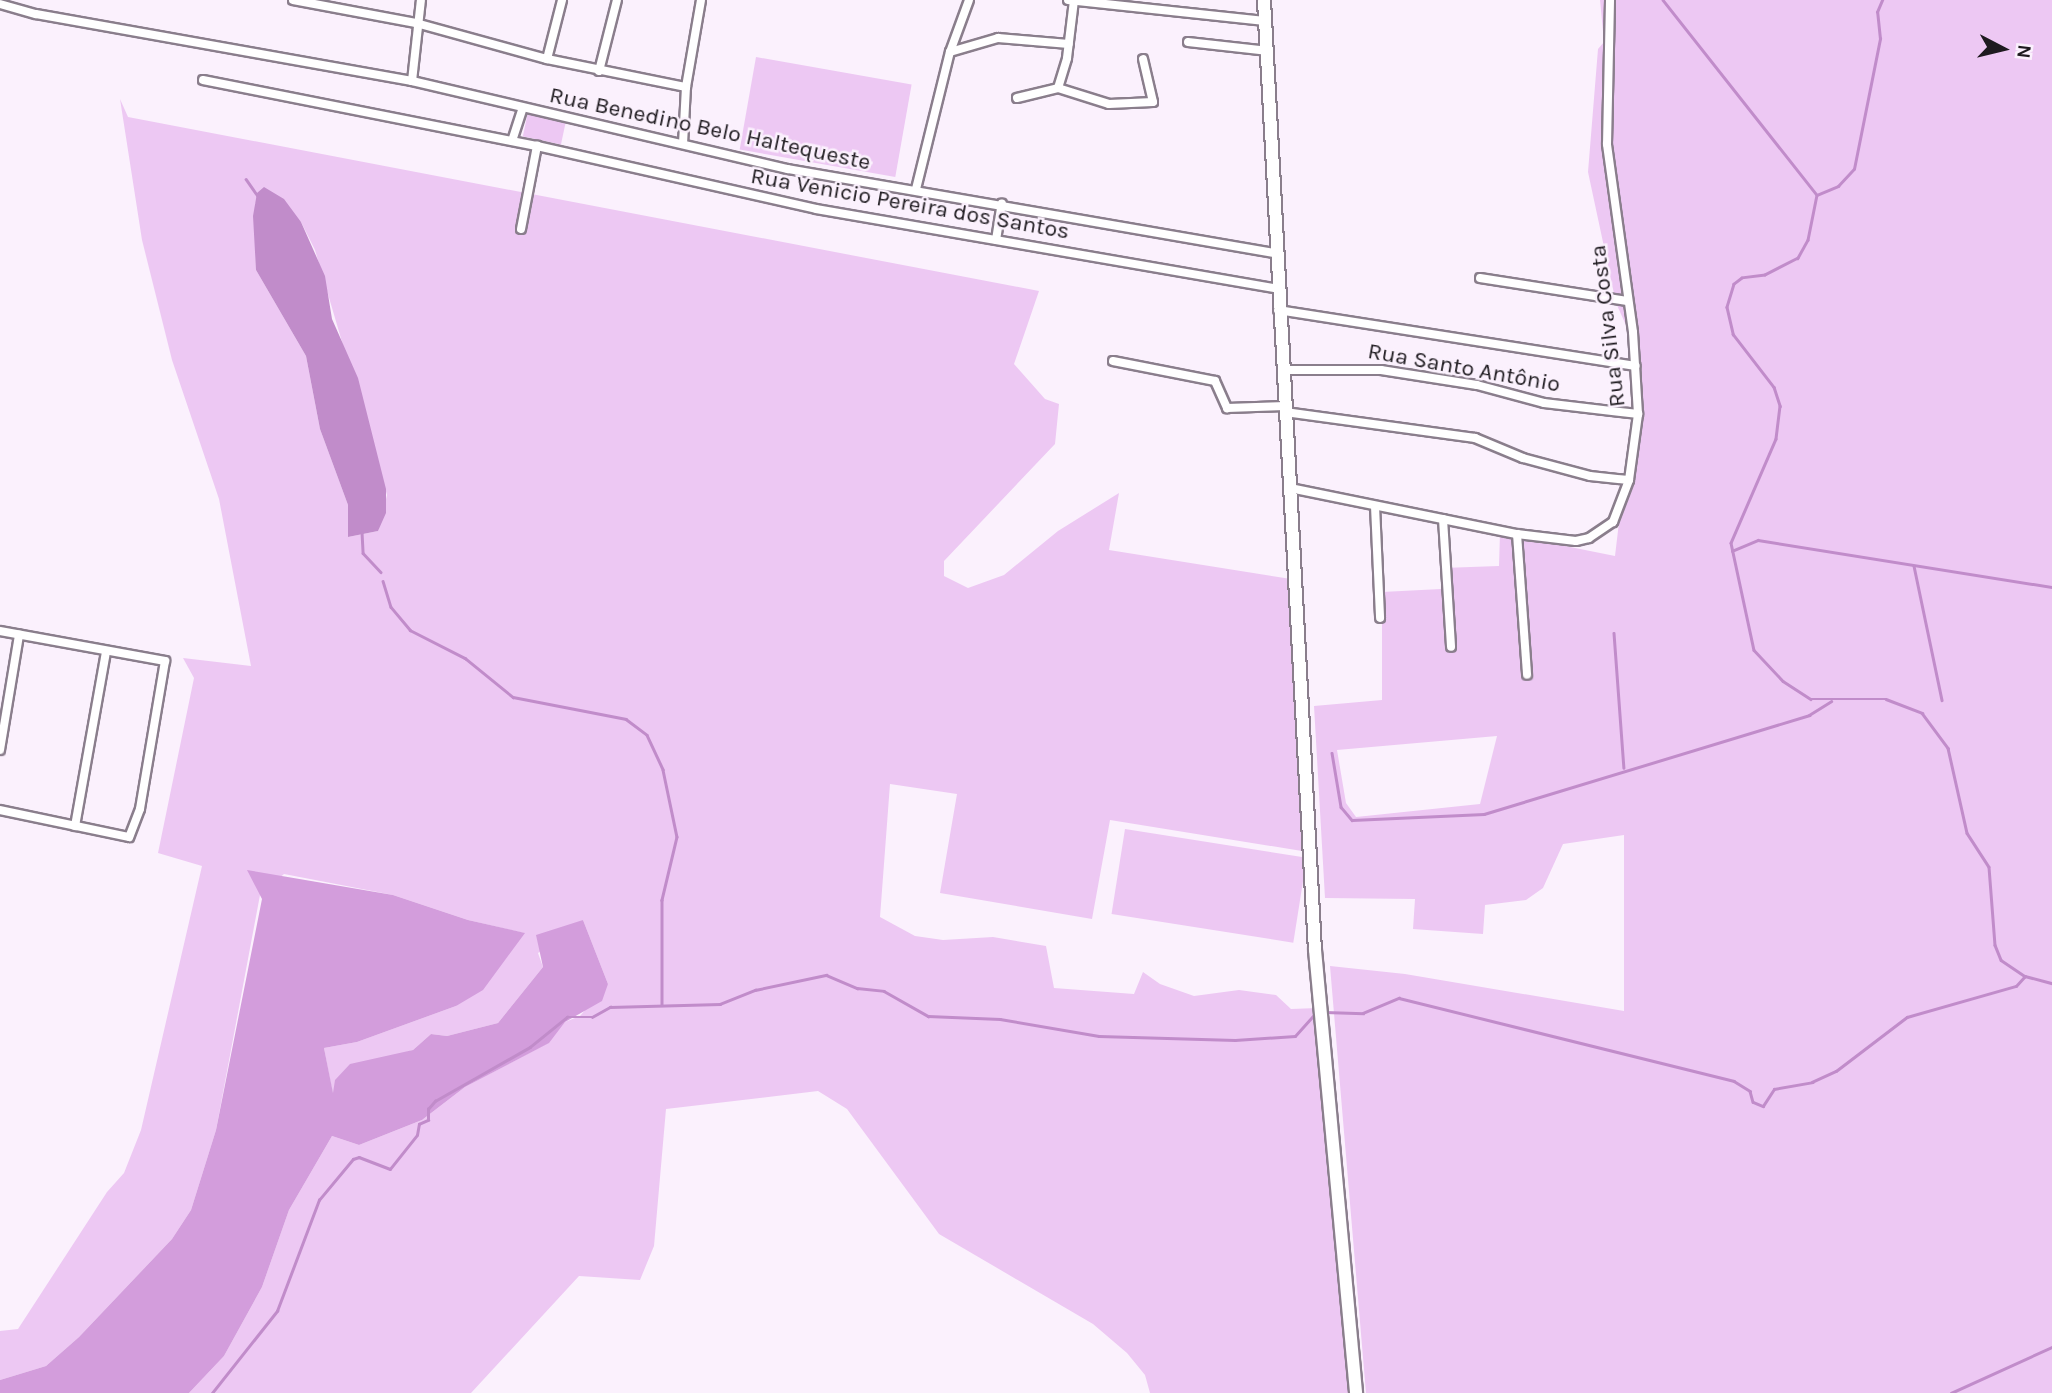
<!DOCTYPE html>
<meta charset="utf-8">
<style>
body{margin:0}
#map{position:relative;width:2052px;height:1393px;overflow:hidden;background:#fbf1fd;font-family:Karla,sans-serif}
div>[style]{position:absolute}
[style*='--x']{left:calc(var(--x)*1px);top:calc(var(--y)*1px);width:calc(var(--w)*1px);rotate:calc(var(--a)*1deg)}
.green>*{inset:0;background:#edc8f3;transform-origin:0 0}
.forest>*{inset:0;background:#d39ddc}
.water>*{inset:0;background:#c18cca}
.stream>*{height:2.5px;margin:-1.25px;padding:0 1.25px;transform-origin:1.25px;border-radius:1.25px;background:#c18cca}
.roads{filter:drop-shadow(2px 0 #8a7e8c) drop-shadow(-2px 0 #8a7e8c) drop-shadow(0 2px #8a7e8c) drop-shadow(0 -2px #8a7e8c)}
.minor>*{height:8px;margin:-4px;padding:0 4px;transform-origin:4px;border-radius:4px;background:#fff}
.primary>*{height:12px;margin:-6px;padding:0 6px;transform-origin:6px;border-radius:6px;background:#fff}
span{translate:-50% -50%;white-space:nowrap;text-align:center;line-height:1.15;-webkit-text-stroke:5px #fbf1fd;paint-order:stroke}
.street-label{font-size:23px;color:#1e1a1f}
.north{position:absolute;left:1968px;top:14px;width:70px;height:70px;-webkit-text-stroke:5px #fbf1fd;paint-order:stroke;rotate:97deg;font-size:19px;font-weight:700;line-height:28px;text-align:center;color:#1e1a1f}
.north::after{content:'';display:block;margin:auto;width:24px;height:32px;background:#1e1a1f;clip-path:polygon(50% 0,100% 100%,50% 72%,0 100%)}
</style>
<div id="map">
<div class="green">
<div style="clip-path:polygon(evenodd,1600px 0,2052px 0,2052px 1393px,1366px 1393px,1330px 966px,1405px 974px,1624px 1011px,1624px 835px,1563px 844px,1543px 888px,1526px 900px,1485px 905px,1483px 934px,1413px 929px,1415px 899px,1325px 898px,1314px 706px,1382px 700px,1382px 592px,1441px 589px,1443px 568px,1499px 566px,1500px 533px,1615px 556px,1639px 354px,1616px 303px,1588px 172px,1598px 49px,1604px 42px,1600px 0,1497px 736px,1480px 804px,1356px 817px,1346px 803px,1337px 750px,1497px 736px)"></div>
<div style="left:756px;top:57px;width:158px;height:94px;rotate:10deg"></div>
<div style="clip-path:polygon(evenodd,120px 99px,128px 117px,1039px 291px,1014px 364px,1045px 399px,1059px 404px,1055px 444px,944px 561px,944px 576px,968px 588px,1004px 575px,1058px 531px,1119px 493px,1109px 550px,1291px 579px,1308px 852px,1110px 820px,1092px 919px,940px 893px,957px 794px,890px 784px,880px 917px,915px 936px,943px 940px,993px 937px,1046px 946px,1054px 988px,1134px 994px,1143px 972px,1160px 984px,1194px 996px,1239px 990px,1276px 995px,1291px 1009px,1318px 1008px,1351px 1393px,1150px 1393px,1145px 1375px,1127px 1353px,1093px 1324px,939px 1234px,847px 1109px,818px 1091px,666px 1109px,654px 1246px,640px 1280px,579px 1276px,471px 1393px,189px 1393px,224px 1356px,262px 1287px,289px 1210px,332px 1136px,359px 1145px,422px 1120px,465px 1087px,548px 1043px,550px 1036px,565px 1022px,580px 1016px,608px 984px,583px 920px,538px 953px,543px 967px,498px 1023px,447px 1036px,431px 1034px,413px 1050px,373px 1062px,333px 1095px,324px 1048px,357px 1042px,456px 1006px,524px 933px,468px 920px,393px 895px,284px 874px,260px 895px,216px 1130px,191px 1210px,172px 1239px,79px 1337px,46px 1366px,0 1380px,0 1331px,18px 1329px,107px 1192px,124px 1173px,141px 1130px,202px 866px,158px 853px,194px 678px,183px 658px,251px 666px,219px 499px,172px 360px,142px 240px,120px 99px,255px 203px,301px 222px,315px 250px,387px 495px,378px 531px,348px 537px,348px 505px,320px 429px,306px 356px,256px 270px,255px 203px)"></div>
<div style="left:528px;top:112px;width:39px;height:25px;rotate:12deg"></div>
<div style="left:1125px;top:829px;width:184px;height:86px;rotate:9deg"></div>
</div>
<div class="forest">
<div style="clip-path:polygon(247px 870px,393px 895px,468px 920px,525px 933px,483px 990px,456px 1006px,357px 1042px,324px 1048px,333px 1093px,335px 1080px,350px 1064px,413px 1050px,431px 1034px,447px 1036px,498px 1023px,543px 967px,536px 935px,583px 920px,608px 984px,602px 1001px,565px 1022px,549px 1043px,465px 1087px,422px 1120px,359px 1145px,332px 1136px,289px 1210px,262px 1287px,224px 1356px,189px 1393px,0 1393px,0 1380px,46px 1366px,79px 1337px,172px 1239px,191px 1210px,216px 1130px,262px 899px)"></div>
</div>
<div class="water">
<div style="clip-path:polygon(264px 187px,284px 199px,301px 222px,325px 276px,332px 319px,358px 378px,386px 489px,386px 513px,378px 531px,348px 537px,348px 505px,320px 429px,306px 356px,256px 270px,253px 216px,257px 193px)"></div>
</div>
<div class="stream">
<div style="--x:1663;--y:0;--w:248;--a:51.7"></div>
<div style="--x:246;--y:179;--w:21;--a:55"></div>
<div style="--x:1817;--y:195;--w:46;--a:101.3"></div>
<div style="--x:1808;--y:240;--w:21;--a:119"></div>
<div style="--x:1798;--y:258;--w:37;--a:153"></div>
<div style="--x:1765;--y:275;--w:23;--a:173"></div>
<div style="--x:1742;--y:278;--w:10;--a:143"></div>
<div style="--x:1734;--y:284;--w:24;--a:107"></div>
<div style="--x:1727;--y:307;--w:28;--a:77"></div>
<div style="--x:1733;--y:334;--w:67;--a:52.3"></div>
<div style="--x:1774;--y:387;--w:20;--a:72"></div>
<div style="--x:1780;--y:406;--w:33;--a:97"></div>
<div style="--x:1776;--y:439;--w:113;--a:113.4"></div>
<div style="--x:1731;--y:543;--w:109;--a:77.9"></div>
<div style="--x:1754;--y:650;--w:42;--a:46.9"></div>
<div style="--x:1783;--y:681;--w:33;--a:33"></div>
<div style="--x:1811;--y:699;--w:75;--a:0"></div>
<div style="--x:1886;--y:699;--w:39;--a:21"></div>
<div style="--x:1922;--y:713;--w:44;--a:53.4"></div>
<div style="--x:1948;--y:748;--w:87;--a:77.4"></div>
<div style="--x:1967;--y:833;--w:40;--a:57.1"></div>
<div style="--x:1989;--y:867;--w:78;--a:85.6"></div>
<div style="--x:1995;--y:945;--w:16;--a:68"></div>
<div style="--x:2001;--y:960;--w:29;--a:34"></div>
<div style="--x:2025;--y:976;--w:28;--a:15"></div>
<div style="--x:1817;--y:195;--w:23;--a:-23"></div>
<div style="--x:1838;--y:186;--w:23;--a:-47"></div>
<div style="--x:1854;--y:169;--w:133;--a:-78.7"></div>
<div style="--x:1880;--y:39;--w:27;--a:-96"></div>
<div style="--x:1877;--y:12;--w:13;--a:-67"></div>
<div style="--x:362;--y:532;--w:21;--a:87"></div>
<div style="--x:363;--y:553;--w:26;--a:47"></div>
<div style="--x:1732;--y:551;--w:28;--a:-23"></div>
<div style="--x:1758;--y:540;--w:298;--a:9.1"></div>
<div style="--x:1914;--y:566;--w:137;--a:78.2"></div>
<div style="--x:383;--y:581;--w:27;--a:73"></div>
<div style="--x:391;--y:607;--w:30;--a:50"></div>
<div style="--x:410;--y:630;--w:62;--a:27"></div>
<div style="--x:465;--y:658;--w:62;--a:39.1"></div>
<div style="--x:513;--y:697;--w:115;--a:11"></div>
<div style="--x:626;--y:719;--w:26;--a:37"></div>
<div style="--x:647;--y:735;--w:38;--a:65"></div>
<div style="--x:663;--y:770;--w:68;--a:78.2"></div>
<div style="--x:677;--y:837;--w:65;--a:103.4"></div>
<div style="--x:662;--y:900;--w:104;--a:90"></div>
<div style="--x:1614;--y:633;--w:135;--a:85.8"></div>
<div style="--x:1332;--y:753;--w:55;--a:80.5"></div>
<div style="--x:1341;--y:807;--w:17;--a:50"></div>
<div style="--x:1352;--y:820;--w:132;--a:-2.6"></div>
<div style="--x:1484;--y:814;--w:340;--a:-16.9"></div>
<div style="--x:1809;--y:715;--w:26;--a:-32"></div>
<div style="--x:1325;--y:1012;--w:38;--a:2"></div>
<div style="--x:1363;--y:1013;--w:39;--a:-23"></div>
<div style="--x:1399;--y:998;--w:345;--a:13.9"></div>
<div style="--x:1734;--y:1081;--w:19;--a:32"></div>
<div style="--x:1750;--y:1091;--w:11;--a:75"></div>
<div style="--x:1753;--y:1102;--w:11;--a:22"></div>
<div style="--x:1763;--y:1106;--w:20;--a:-57"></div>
<div style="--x:1774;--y:1089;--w:39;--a:-10"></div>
<div style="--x:1812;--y:1082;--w:26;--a:-25"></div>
<div style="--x:1836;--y:1071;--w:89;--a:-37.3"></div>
<div style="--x:1907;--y:1017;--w:113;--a:-15.9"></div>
<div style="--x:2016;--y:986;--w:13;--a:-48"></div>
<div style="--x:212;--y:1393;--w:105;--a:-51.6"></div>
<div style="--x:277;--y:1311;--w:119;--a:-69.3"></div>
<div style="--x:319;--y:1200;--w:53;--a:-50.3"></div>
<div style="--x:353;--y:1159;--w:6;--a:-18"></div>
<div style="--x:359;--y:1157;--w:33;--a:21"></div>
<div style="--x:390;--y:1169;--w:43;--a:-51.5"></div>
<div style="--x:417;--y:1135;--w:11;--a:-80"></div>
<div style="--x:419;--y:1124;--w:10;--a:-24"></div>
<div style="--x:428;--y:1120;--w:11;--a:-90"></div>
<div style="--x:428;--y:1109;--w:11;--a:-49"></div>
<div style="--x:435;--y:1101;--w:109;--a:-29.6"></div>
<div style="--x:530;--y:1047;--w:48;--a:-39"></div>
<div style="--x:567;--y:1017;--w:25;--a:0"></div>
<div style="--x:592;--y:1017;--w:21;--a:-29"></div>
<div style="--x:610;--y:1007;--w:110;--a:-1.6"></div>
<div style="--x:720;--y:1004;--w:38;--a:-22"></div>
<div style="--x:755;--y:990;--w:73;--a:-11.9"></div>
<div style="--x:826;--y:975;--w:34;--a:23"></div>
<div style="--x:857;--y:988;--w:27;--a:6"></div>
<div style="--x:884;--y:991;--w:51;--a:29.6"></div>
<div style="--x:928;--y:1016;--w:72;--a:2.4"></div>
<div style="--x:1000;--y:1019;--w:100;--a:9.7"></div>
<div style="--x:1099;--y:1036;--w:136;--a:1.7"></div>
<div style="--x:1235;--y:1040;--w:60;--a:-3.8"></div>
<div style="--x:1295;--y:1036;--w:30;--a:-48"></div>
<div style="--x:1951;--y:1393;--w:111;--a:-24.5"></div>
</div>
<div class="roads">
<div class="minor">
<div style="--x:293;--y:0;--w:125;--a:10.6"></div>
<div style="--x:416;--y:23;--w:136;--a:15.4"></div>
<div style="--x:547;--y:59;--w:142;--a:11.4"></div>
<div style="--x:1068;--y:0;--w:198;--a:6.1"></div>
<div style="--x:0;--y:4;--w:37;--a:16"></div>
<div style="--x:36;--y:14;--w:382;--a:10.1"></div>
<div style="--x:412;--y:81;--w:386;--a:13.2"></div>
<div style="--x:788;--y:169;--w:495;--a:9.8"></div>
<div style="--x:1188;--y:42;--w:81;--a:6.4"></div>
<div style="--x:950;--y:52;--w:50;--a:-16.3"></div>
<div style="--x:998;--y:38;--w:71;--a:4.8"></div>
<div style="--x:547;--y:59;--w:61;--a:-75.7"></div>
<div style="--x:599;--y:71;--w:73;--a:-75.8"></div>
<div style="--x:203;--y:80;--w:340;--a:11.2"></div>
<div style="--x:537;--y:146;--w:286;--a:12.7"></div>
<div style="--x:816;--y:209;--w:468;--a:9.8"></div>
<div style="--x:412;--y:81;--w:81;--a:-83.7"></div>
<div style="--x:1058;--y:88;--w:53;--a:17.4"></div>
<div style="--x:1109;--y:104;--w:44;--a:-2.6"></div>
<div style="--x:1153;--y:102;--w:44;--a:-103.1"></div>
<div style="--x:1017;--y:98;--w:42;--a:-13.7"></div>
<div style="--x:1058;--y:88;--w:31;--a:-73"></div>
<div style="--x:1067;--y:58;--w:58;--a:-83.1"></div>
<div style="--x:512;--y:141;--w:35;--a:-72"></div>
<div style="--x:683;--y:144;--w:57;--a:-87"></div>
<div style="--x:686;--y:87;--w:88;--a:-80.2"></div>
<div style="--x:916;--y:189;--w:141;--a:-76.1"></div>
<div style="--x:950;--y:52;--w:55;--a:-69.9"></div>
<div style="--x:521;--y:229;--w:85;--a:-79.1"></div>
<div style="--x:996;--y:240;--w:37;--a:-81"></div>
<div style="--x:1480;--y:278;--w:149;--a:8.9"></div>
<div style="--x:1278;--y:310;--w:362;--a:8.9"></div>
<div style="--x:1113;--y:361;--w:104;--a:11.1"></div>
<div style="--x:1215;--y:381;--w:30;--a:66"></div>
<div style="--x:1227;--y:408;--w:58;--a:-2"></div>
<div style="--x:1283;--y:370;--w:98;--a:0"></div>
<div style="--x:1381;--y:370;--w:97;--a:8.9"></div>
<div style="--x:1477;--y:385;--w:69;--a:15"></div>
<div style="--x:1544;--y:403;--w:95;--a:6.7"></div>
<div style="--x:1285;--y:412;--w:192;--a:7.8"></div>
<div style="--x:1475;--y:438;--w:52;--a:22.6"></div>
<div style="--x:1523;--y:458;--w:69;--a:15"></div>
<div style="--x:1590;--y:476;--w:39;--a:6"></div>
<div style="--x:1290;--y:488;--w:232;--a:11.5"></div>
<div style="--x:1517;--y:534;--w:59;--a:6.8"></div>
<div style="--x:1576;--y:541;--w:13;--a:-13"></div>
<div style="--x:1589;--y:538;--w:29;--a:-34"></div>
<div style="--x:1613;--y:522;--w:45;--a:-69.1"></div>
<div style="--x:1629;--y:480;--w:67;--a:-82.2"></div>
<div style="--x:1638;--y:414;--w:82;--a:-93.5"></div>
<div style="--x:1633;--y:332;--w:190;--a:-97.9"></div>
<div style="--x:1607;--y:144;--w:144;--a:-88.8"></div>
<div style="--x:1375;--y:506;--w:112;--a:87.4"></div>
<div style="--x:1443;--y:519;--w:128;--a:86.4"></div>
<div style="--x:1517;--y:534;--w:141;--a:85.9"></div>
<div style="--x:0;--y:631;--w:168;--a:10.3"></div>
<div style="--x:165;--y:661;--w:150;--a:99.6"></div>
<div style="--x:140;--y:809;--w:30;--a:111"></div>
<div style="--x:129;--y:837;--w:132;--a:-168.2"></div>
<div style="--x:0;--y:750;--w:117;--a:-80.6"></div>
<div style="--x:75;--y:826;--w:177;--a:-79.9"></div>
</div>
<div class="primary">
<div style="--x:1264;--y:0;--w:951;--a:86.93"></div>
<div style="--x:1315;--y:950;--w:445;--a:84.7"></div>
</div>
</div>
<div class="street-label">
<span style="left:710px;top:129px;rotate:12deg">Rua Benedino Belo Haltequeste</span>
<span style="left:910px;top:204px;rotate:10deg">Rua Venicio Pereira dos Santos</span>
<span style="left:1608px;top:326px;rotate:-97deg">Rua Silva Costa</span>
<span style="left:1464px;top:368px;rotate:10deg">Rua Santo Antônio</span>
</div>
<div class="north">N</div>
</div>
